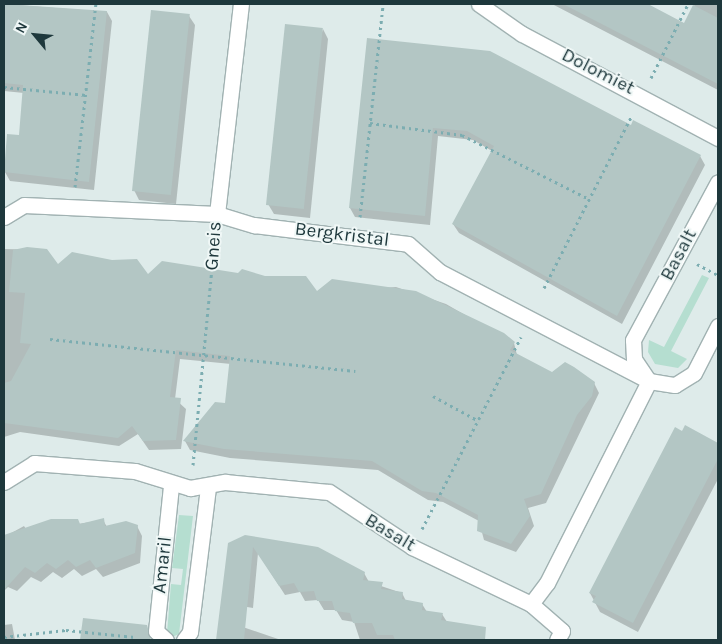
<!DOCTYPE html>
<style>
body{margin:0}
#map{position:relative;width:722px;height:644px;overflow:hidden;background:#deebea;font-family:Karla,sans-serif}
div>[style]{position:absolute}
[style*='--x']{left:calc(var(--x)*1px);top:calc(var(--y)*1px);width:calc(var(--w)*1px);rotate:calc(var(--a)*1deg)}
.green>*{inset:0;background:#b5ded0}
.shadow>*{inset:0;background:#0003}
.building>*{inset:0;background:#b3c6c4;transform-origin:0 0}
.path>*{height:3px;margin-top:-1.5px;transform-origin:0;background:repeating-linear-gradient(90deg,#7cadb1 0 2.5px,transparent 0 6.5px)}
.roads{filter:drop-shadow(1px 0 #a1b2b2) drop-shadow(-1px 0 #a1b2b2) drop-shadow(0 1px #a1b2b2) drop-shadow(0 -1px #a1b2b2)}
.street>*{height:15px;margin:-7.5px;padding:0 7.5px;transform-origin:7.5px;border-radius:7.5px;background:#fff}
span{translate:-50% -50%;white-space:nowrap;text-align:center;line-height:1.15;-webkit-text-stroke:4px #eff7f6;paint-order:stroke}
.street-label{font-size:19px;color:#1e383c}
.frame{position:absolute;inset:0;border:5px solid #1e383c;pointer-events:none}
.north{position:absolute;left:10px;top:10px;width:50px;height:50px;-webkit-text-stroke:4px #eff7f6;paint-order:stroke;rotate:298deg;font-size:14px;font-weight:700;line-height:20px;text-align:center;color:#1e383c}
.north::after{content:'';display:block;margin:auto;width:18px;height:22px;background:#1e383c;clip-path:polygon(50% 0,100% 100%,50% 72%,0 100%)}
</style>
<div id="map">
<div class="green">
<div style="clip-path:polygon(702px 275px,709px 278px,671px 351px,687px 359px,678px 368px,655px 364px,648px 352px,649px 340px,664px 347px)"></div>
<div style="clip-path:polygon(179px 515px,193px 516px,179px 634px,170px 638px,167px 633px,171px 584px,181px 585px,183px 569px,172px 568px)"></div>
</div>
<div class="shadow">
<div style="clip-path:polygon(4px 4px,107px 12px,112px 21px,94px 190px,10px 181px,5px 172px,20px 136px,24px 93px,4px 91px)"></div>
<div style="clip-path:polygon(552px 4px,645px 4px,685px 24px,695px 4px,718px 4px,718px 90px)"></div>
<div style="clip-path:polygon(189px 16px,195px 25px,176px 204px,139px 200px,134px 190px)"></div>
<div style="clip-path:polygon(323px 29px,328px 39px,310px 218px,274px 214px,268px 204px)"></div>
<div style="clip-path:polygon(368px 39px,632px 126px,700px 156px,705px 165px,622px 324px,459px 233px,453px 224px,492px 151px,473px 140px,438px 136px,430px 225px,355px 217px,350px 208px)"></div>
<div style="clip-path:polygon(4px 249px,47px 250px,58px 266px,316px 293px,396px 287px,446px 304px,514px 343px,517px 355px,552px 374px,594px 383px,599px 393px,546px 503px,528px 508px,534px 526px,516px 552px,484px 540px,479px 521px,443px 502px,428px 500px,378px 470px,230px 458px,190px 450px,185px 441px,226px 404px,231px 364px,180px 359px,175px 399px,186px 409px,181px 449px,149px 450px,138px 434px,119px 446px,20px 432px,4px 437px)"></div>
<div style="clip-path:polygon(685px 427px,718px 444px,718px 479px,638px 632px,600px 612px,590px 593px)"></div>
<div style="clip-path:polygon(103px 520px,107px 527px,137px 526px,142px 536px,140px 563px,103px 577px,96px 569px,82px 576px,74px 569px,62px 578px,53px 572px,41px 582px,31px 577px,17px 591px,8px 587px,4px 591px,4px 537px,24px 526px,28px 532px)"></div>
<div style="clip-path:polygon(246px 537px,364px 573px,369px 582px,402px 593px,406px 601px,422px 604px,427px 612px,442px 614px,447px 622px,482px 635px,485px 640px,360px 640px,354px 622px,342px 620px,336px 610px,324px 610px,318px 600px,305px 601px,300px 592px,285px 595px,258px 553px,253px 608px,230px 604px)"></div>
<div style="clip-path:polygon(219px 619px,281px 640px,219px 640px)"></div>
<div style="clip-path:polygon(12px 624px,15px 640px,4px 640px,4px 625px)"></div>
</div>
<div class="building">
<div style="clip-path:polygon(4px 4px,107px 11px,89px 182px,4px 172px,7px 134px,19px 135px,23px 85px,4px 83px)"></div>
<div style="clip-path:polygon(563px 4px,648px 4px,684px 23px,693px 5px,718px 18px,718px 84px)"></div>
<div style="left:151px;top:10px;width:39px;height:182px;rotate:6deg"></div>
<div style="left:285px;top:24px;width:38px;height:182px;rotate:6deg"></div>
<div style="clip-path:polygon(367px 38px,490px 51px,631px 125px,633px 120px,701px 155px,617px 316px,452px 224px,494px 146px,467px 131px,433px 128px,425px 216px,349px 208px)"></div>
<div style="clip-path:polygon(27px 247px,47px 249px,58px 264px,72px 252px,112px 260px,137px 259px,148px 274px,162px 261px,238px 273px,242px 269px,265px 276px,306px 276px,317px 291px,332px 279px,416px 291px,504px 333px,515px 342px,510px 350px,552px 372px,565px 362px,574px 367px,595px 382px,592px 396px,577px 415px,541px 494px,524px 499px,530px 516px,511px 544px,477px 531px,478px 515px,436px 493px,422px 491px,372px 461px,224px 449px,183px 441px,215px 402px,225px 403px,230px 356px,176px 350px,170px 397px,181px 398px,176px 440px,143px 441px,132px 426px,118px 438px,4px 423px,4px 383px,11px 381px,31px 344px,20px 343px,25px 293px,9px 292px,13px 250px)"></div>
<div style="clip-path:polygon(685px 425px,718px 443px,718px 459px,633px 623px,592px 602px,596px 596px,589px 593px,675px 427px,682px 431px)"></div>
<div style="clip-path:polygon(104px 518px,105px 526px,126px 521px,138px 525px,135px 553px,96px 568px,90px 560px,76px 567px,68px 560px,56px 569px,47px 563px,35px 573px,25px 567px,4px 590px,4px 535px,51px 519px,78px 519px,80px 524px)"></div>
<div style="clip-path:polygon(245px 535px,318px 547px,365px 572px,363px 580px,383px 582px,381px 589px,403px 592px,402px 599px,423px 603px,422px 610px,443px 613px,441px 620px,486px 627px,485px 640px,395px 640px,393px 635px,377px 635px,372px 623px,353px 623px,350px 613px,335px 611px,332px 601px,317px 601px,314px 591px,299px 592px,294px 583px,279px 586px,253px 547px,244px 640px,216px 640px,228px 543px)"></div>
<div style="clip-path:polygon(83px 618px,147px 625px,151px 640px,80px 640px)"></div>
</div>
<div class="path">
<div style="--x:651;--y:78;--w:83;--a:-63.4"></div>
<div style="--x:4;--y:87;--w:83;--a:5.5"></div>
<div style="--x:370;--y:123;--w:93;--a:7.4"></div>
<div style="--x:462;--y:135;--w:142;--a:26.7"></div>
<div style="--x:75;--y:187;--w:184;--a:-83.5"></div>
<div style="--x:360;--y:217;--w:214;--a:-83.8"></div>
<div style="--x:697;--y:264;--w:24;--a:28"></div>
<div style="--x:544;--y:288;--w:192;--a:-63"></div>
<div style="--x:50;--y:339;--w:307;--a:6"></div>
<div style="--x:433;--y:396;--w:52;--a:28.5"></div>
<div style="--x:193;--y:465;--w:231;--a:-84.5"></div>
<div style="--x:422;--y:529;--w:216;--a:-62.7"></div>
<div style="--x:4;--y:637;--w:62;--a:-6.4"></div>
<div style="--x:66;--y:630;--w:69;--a:5.8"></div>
</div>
<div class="roads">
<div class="street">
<div style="--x:479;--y:4;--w:52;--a:34.9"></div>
<div style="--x:522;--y:34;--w:222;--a:28"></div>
<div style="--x:217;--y:214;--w:211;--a:-83.5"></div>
<div style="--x:4;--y:217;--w:23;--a:-31"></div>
<div style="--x:24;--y:205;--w:193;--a:2.7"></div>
<div style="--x:217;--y:214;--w:39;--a:17"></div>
<div style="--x:254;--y:225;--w:155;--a:7"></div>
<div style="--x:408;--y:244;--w:43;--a:41.2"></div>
<div style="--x:440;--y:272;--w:236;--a:27.5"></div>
<div style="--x:649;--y:381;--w:26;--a:9"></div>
<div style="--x:675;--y:385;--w:22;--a:-32"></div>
<div style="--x:694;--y:373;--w:53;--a:-62.9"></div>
<div style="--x:648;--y:380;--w:25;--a:-124"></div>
<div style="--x:634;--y:359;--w:19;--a:-93"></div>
<div style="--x:633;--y:340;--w:179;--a:-61.7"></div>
<div style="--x:4;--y:482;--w:36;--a:-32"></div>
<div style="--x:34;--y:463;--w:101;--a:4.5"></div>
<div style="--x:135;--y:471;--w:58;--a:17.2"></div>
<div style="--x:190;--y:488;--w:36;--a:-10"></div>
<div style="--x:225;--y:482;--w:104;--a:5.5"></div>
<div style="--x:329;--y:492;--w:100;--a:33.5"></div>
<div style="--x:412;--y:547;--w:132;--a:25.6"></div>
<div style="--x:531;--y:604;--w:26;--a:-53"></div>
<div style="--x:547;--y:583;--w:226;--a:-63.2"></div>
<div style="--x:531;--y:604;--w:41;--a:41.1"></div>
<div style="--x:562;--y:631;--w:10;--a:119"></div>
<div style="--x:166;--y:640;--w:13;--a:-138"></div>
<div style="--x:156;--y:631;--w:147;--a:-84.1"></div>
<div style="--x:184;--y:640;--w:10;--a:-53"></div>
<div style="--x:190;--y:632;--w:145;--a:-82.9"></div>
</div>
</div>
<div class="street-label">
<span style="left:598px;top:72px;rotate:27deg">Dolomiet</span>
<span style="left:342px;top:235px;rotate:7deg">Bergkristal</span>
<span style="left:214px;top:246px;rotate:-86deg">Gneis</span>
<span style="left:679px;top:255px;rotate:-62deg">Basalt</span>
<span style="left:390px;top:533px;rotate:31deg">Basalt</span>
<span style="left:163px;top:565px;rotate:-84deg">Amaril</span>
</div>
<div class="frame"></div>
<div class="north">N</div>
</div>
